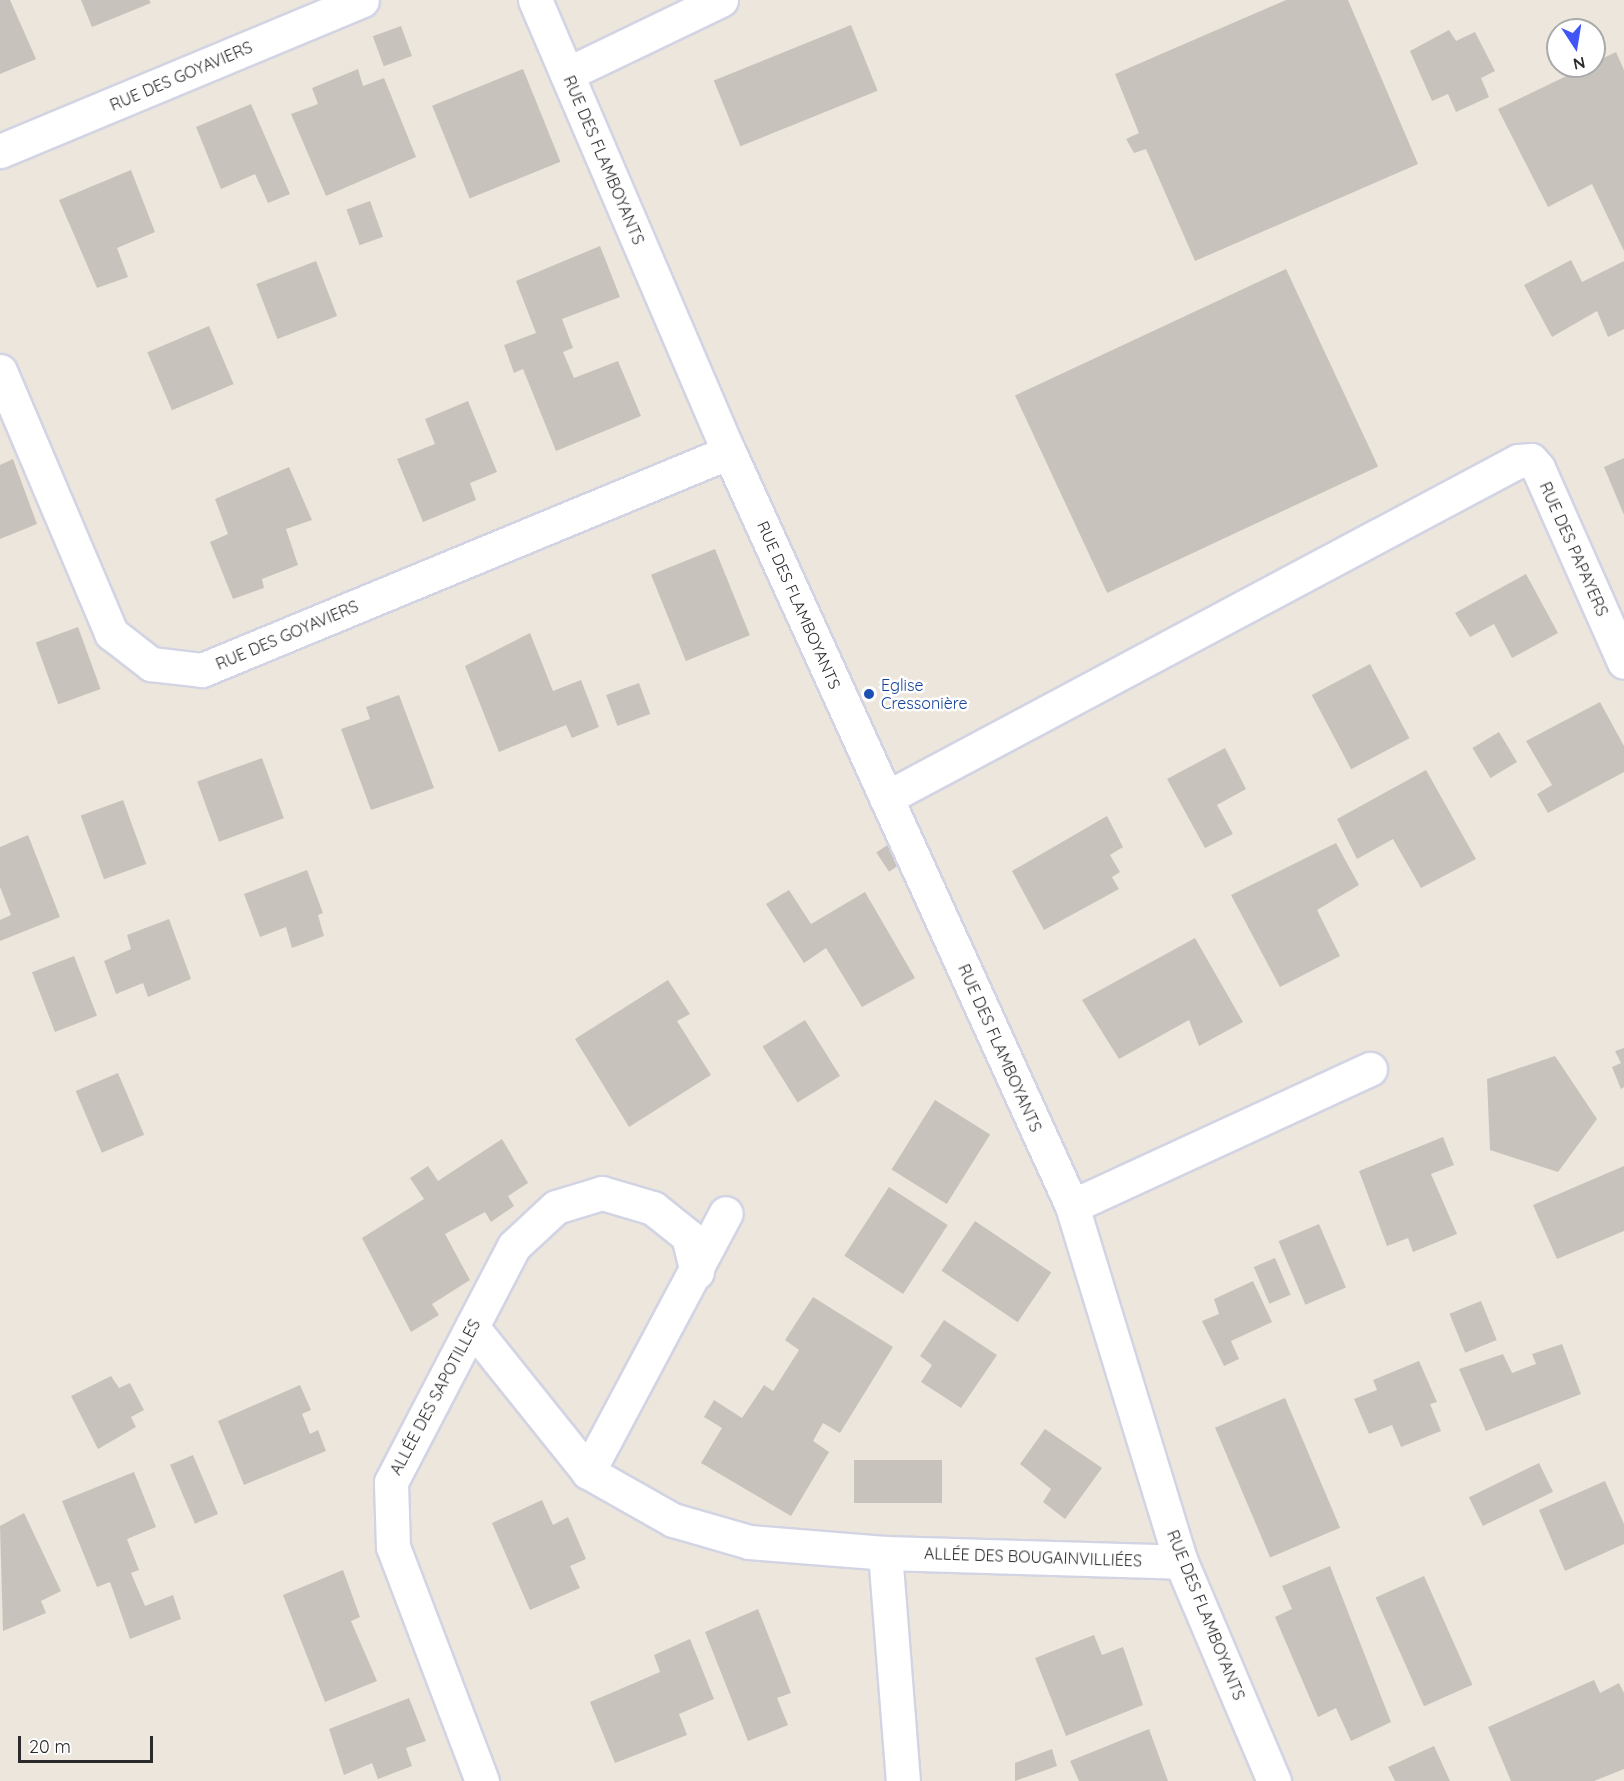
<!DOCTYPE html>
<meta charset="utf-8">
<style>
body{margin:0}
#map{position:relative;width:1624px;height:1781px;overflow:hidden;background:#ece6dc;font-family:Quicksand,sans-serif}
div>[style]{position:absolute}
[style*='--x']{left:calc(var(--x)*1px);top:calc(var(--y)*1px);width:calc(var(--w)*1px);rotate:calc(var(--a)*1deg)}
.building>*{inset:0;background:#c7c3bc;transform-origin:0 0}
.roads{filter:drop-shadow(2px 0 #d2d4e3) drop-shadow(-2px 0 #d2d4e3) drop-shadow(0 2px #d2d4e3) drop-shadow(0 -2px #d2d4e3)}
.minor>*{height:33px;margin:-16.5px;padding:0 16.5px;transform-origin:16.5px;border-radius:16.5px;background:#fff}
.dots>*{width:16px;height:16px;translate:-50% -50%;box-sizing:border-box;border:3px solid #fff;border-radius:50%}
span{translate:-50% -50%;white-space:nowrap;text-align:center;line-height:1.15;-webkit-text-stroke:5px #fff;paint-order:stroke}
.street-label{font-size:16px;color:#2a2a2a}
.transit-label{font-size:16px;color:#164399}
.left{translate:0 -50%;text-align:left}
.north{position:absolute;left:1546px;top:18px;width:60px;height:60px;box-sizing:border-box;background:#fff;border:2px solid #aaa;border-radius:50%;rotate:168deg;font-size:16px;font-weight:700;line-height:24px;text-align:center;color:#2a2a2a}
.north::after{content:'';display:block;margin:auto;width:21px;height:27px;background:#4055f6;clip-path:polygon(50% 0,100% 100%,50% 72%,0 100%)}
.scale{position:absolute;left:18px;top:1736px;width:135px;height:27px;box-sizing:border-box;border:3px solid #2a2a2a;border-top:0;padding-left:8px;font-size:18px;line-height:21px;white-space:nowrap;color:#2a2a2a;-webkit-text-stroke:4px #fff;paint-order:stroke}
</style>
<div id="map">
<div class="building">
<div style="clip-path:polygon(0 0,10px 0,36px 59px,0 74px)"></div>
<div style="clip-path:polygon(81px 0,149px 0,151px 3px,92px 27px)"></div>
<div style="clip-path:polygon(1286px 0,1348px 0,1418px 164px,1195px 261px,1146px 149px,1134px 153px,1126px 139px,1139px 133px,1115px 74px)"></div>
<div style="left:851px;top:25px;width:71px;height:148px;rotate:68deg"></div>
<div style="left:401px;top:26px;width:32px;height:30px;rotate:70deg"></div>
<div style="clip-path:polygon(1449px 30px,1456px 41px,1475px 32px,1495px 71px,1481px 78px,1489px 97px,1456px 112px,1448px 94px,1432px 101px,1410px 51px)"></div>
<div style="clip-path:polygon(1616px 52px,1624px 70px,1624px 251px,1592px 184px,1548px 207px,1498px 109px)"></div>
<div style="clip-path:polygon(358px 69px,363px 86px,384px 78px,416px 157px,326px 196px,291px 114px,318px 104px,312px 88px)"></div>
<div style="left:523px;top:69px;width:100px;height:98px;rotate:68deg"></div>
<div style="clip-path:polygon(251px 104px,290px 194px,268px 203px,255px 174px,221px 189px,196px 127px)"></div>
<div style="clip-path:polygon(131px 170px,155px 232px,117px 248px,128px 277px,97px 288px,59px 200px)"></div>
<div style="left:370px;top:201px;width:38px;height:25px;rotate:70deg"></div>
<div style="clip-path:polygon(600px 246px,620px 297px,562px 319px,573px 348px,563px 352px,574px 378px,618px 361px,641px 416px,556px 451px,523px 369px,514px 373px,504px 345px,536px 333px,516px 281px)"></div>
<div style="clip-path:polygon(1571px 260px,1582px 282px,1624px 261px,1624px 329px,1608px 337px,1597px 311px,1552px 337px,1524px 285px)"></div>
<div style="left:316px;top:261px;width:59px;height:64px;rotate:69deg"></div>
<div style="left:1286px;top:269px;width:218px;height:299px;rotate:65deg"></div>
<div style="left:209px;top:326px;width:63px;height:67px;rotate:67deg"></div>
<div style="clip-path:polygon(468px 401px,497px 472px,470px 483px,476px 500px,423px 522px,397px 459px,435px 444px,425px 419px)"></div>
<div style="clip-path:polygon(1624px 458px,1624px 515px,1604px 467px)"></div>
<div style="clip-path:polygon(13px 459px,37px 524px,0 539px,0 465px)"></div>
<div style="clip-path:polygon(289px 467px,312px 520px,286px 529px,298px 565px,262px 579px,264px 588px,233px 599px,210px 542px,228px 534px,215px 499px)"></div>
<div style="left:715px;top:549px;width:93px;height:69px;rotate:68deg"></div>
<div style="clip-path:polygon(1526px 574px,1558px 633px,1512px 658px,1494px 624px,1470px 637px,1455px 613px)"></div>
<div style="left:78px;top:627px;width:66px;height:45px;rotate:70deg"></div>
<div style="clip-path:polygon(530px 633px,553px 691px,581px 680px,599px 727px,572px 738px,566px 725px,499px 752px,465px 666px)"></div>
<div style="left:1370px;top:664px;width:84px;height:66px;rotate:62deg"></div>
<div style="left:639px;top:683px;width:33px;height:35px;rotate:70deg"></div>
<div style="clip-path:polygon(399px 695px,434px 788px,371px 810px,341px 729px,370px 719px,366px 707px)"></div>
<div style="clip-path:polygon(1600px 702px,1624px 746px,1624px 772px,1548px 813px,1537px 794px,1552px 785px,1526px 741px)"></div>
<div style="left:1499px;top:732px;width:35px;height:31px;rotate:59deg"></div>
<div style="clip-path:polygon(1225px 748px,1246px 789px,1217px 805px,1233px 834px,1205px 848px,1167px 779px)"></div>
<div style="left:262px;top:758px;width:64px;height:69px;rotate:70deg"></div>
<div style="clip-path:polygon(1426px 770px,1476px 859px,1421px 888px,1393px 839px,1357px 859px,1337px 819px)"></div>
<div style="left:123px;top:800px;width:68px;height:45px;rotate:70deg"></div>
<div style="clip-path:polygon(1107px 816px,1123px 847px,1110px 855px,1120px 872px,1112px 877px,1119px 889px,1044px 930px,1012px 871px)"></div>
<div style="clip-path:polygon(28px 835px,60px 917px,0 941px,0 920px,11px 915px,0 887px,0 847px)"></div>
<div style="left:892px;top:842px;width:23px;height:19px;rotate:56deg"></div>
<div style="clip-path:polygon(1336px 843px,1359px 885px,1317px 910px,1340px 956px,1280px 987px,1231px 895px)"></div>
<div style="clip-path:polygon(307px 870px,323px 913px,318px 915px,324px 936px,292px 948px,286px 927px,260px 937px,244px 894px)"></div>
<div style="clip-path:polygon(789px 890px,811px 924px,865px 892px,915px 978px,862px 1007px,826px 948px,804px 963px,766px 904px)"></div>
<div style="clip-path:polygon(169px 919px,191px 979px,148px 997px,143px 983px,116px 994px,104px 961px,131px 949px,127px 935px)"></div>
<div style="clip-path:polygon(1195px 938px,1243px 1022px,1199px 1046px,1189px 1020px,1119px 1059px,1082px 1000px)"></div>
<div style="left:74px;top:956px;width:64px;height:45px;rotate:69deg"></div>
<div style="clip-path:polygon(668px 980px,690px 1014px,677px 1021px,711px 1075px,629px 1127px,575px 1039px)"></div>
<div style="left:805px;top:1020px;width:66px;height:50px;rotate:58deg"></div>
<div style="clip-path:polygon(1624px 1048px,1624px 1087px,1621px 1089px,1612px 1067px,1621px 1063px,1615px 1051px)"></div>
<div style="clip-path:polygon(1555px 1056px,1597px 1119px,1558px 1172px,1490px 1150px,1487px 1079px)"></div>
<div style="left:118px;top:1073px;width:67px;height:46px;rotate:67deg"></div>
<div style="left:935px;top:1100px;width:65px;height:82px;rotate:32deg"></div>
<div style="clip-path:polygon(1443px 1137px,1454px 1165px,1431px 1174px,1457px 1234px,1413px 1252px,1408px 1238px,1387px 1246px,1359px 1171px)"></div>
<div style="clip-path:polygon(502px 1139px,528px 1183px,508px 1196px,514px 1206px,491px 1222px,485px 1212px,445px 1234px,470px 1280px,432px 1304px,439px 1315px,411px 1332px,362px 1238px,424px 1199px,410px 1178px,428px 1166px,438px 1181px)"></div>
<div style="clip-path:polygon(1624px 1166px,1624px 1231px,1557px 1259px,1533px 1205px)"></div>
<div style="left:889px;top:1187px;width:70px;height:82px;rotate:33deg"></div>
<div style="left:975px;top:1221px;width:92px;height:60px;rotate:34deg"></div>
<div style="left:1319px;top:1224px;width:69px;height:44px;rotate:67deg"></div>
<div style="left:1275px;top:1258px;width:40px;height:23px;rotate:67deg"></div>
<div style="clip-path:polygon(1253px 1281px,1272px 1322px,1231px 1341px,1239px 1359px,1224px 1366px,1202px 1321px,1219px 1314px,1214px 1299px)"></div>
<div style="clip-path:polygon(813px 1297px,893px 1347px,840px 1433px,823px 1423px,813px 1441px,829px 1452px,791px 1516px,701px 1463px,722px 1428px,704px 1417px,714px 1400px,742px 1418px,764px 1385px,773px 1391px,799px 1350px,785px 1340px)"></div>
<div style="left:1481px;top:1301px;width:42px;height:34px;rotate:68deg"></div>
<div style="clip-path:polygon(944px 1320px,997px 1355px,961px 1408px,921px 1382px,932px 1365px,920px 1356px)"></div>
<div style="clip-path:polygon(1562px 1344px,1581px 1394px,1486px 1431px,1459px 1369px,1503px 1354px,1512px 1373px,1536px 1364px,1532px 1354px)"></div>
<div style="clip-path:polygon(1419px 1361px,1437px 1402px,1430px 1404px,1441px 1431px,1401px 1447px,1392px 1425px,1369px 1434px,1354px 1399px,1377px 1390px,1373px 1380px)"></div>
<div style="clip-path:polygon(111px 1376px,119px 1388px,130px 1383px,144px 1410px,131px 1417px,136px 1427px,98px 1449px,71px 1396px)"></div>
<div style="clip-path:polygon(300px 1385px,311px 1410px,302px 1414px,310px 1434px,318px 1430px,326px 1451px,244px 1485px,218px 1421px)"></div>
<div style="left:1285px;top:1398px;width:141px;height:76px;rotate:67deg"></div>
<div style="clip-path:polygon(1045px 1429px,1102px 1468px,1065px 1519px,1043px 1502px,1051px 1489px,1020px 1464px)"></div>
<div style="left:193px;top:1455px;width:64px;height:25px;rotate:67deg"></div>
<div style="left:854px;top:1460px;width:88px;height:43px"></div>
<div style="left:1539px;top:1463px;width:32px;height:78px;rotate:64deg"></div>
<div style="clip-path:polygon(134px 1472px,156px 1527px,127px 1539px,139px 1570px,131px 1573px,145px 1606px,173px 1595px,181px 1619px,130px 1639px,110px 1582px,97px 1587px,62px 1501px)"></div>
<div style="clip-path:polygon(1605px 1481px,1624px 1524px,1624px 1544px,1565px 1571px,1539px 1510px)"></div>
<div style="clip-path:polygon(542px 1500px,553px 1525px,568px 1517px,586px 1559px,570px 1566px,580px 1588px,530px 1610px,492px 1523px)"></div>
<div style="clip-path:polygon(24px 1513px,61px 1591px,41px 1601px,46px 1613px,3px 1631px,0 1526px)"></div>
<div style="clip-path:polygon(1330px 1566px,1391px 1722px,1351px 1741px,1336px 1708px,1318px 1717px,1275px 1617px,1292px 1609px,1282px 1586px)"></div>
<div style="clip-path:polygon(343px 1570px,360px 1617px,351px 1621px,377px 1681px,325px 1702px,283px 1595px)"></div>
<div style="left:1424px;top:1576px;width:119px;height:53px;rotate:66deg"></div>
<div style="clip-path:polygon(758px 1609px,791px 1693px,777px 1698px,788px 1725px,748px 1741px,705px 1632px)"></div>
<div style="clip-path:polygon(1094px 1635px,1102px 1655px,1123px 1647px,1143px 1705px,1066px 1736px,1035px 1658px)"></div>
<div style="clip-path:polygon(690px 1639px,714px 1699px,679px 1714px,687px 1735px,615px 1763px,590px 1702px,660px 1672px,654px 1655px)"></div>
<div style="clip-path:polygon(1594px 1680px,1600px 1693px,1619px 1683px,1624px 1693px,1624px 1769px,1594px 1781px,1511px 1781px,1488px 1727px)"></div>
<div style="clip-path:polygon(409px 1698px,426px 1741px,406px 1748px,412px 1766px,378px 1779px,372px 1763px,344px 1775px,329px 1729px)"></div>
<div style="clip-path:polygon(1149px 1729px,1168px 1781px,1079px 1781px,1070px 1761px)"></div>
<div style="clip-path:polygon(1434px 1746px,1450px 1781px,1395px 1781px,1388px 1767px)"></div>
<div style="clip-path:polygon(1052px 1749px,1057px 1766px,1015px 1781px,1015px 1763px)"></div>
</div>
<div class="roads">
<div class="minor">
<div style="--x:535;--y:0;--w:492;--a:66.8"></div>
<div style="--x:729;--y:452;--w:828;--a:65.54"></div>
<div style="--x:1072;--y:1206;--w:372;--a:73"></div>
<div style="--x:1181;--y:1562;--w:238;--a:67"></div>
<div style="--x:567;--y:74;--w:171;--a:-25.7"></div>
<div style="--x:0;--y:151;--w:392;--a:-22.6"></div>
<div style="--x:0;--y:371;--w:285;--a:67"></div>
<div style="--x:111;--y:633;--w:51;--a:37.8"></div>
<div style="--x:151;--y:664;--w:51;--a:6.7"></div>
<div style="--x:202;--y:670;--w:570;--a:-22.47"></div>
<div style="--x:886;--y:798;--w:716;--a:-28.07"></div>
<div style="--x:1518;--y:461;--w:13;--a:-4"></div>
<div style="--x:1531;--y:460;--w:11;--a:49"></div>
<div style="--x:1538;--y:468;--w:212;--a:66.1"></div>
<div style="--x:1072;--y:1206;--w:328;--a:-24.7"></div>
<div style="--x:472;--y:1327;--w:186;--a:51.3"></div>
<div style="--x:588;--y:1472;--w:98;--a:29.5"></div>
<div style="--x:673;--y:1520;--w:79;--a:16.1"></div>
<div style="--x:749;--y:1542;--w:136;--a:4.6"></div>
<div style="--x:885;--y:1553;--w:296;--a:1.7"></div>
<div style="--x:588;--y:1472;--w:293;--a:-62"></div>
<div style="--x:885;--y:1553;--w:229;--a:85.5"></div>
<div style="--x:482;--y:1781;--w:250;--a:-110.8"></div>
<div style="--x:393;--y:1547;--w:65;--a:-91.8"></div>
<div style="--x:391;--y:1482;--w:266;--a:-62.5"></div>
<div style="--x:514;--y:1246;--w:57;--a:-42.9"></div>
<div style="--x:556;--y:1207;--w:48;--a:-16.9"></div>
<div style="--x:602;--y:1193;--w:53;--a:16.4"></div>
<div style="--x:653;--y:1208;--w:45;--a:38.7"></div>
<div style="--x:688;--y:1236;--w:37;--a:76"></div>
</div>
</div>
<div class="dots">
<div style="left:869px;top:694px;background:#1a4fb4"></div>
</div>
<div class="street-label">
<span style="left:181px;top:76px;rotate:-23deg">RUE DES GOYAVIERS</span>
<span style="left:604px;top:160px;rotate:67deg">RUE DES FLAMBOYANTS</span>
<span style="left:1574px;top:549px;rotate:66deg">RUE DES PAPAYERS</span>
<span style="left:799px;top:605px;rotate:66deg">RUE DES FLAMBOYANTS</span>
<span style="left:287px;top:635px;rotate:-23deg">RUE DES GOYAVIERS</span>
<span style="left:1000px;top:1048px;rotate:66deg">RUE DES FLAMBOYANTS</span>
<span style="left:435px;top:1397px;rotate:-62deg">ALLÉE DES SAPOTILLES</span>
<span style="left:1033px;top:1557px;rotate:2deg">ALLÉE DES BOUGAINVILLIÉES</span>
<span style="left:1206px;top:1615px;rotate:68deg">RUE DES FLAMBOYANTS</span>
</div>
<div class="transit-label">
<span class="left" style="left:881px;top:694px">Eglise<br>Cressonière</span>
</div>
<div class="north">N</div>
<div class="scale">20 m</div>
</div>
